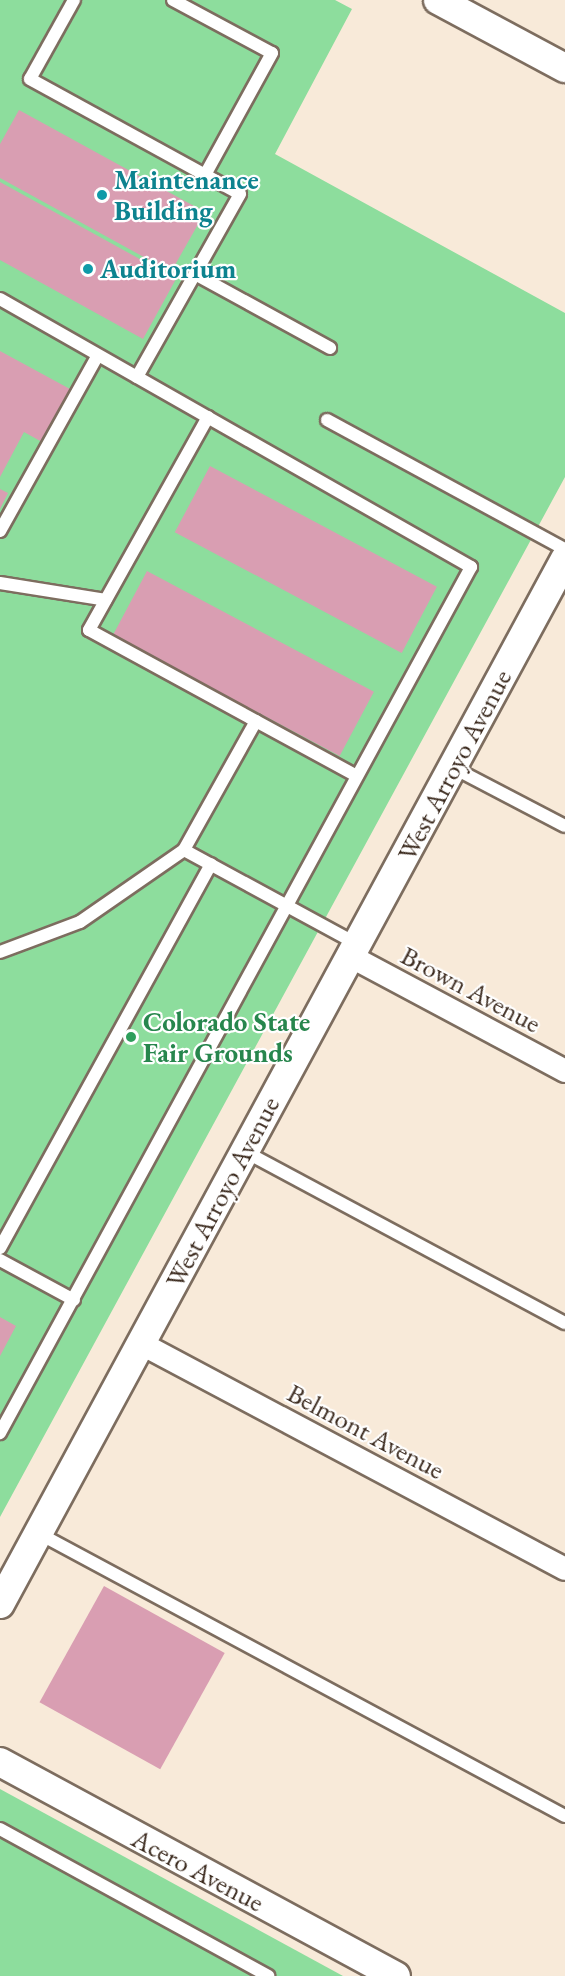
<!DOCTYPE html>
<style>
body{margin:0}
#map{position:relative;width:565px;height:1976px;overflow:hidden;background:#f8ead9;font-family:"EB Garamond",serif}
div>[style]{position:absolute}
[style*='--x']{left:calc(var(--x)*1px);top:calc(var(--y)*1px);width:calc(var(--w)*1px);rotate:calc(var(--a)*1deg)}
.green>*{inset:0;background:#8ddd9d}
.building>*{inset:0;background:#d99eb2;transform-origin:0 0}
.roads{filter:drop-shadow(2px 0 #7d6d5f) drop-shadow(-2px 0 #7d6d5f) drop-shadow(0 2px #7d6d5f) drop-shadow(0 -2px #7d6d5f)}
.service>*{height:12px;margin:-6px;padding:0 6px;transform-origin:6px;border-radius:6px;background:#fff}
.minor>*{height:22px;margin:-11px;padding:0 11px;transform-origin:11px;border-radius:11px;background:#fff}
.tertiary>*{height:28px;margin:-14px;padding:0 14px;transform-origin:14px;border-radius:14px;background:#fff}
.dots>*{width:16px;height:16px;translate:-50% -50%;box-sizing:border-box;border:3px solid #fff;border-radius:50%}
span{translate:-50% -50%;white-space:nowrap;text-align:center;line-height:1.15;-webkit-text-stroke:4.5px #fff;paint-order:stroke}
.culture-label{font-size:27px;color:#0d838f;font-weight:700}
.left{translate:0 -50%;text-align:left}
.street-label{font-size:27px;color:#3b2a1e}
.leisure-label{font-size:27px;color:#27864d;font-weight:700}
</style>
<div id="map">
<div class="green">
<div style="clip-path:polygon(0 0,335px 0,352px 9px,275px 154px,565px 313px,565px 477px,0 1517px)"></div>
<div style="clip-path:polygon(0 1789px,343px 1976px,0 1976px)"></div>
</div>
<div class="building">
<div style="clip-path:polygon(19px 110px,205px 212px,171px 272px,0 178px,0 144px)"></div>
<div style="clip-path:polygon(0 182px,176px 279px,143px 339px,0 260px)"></div>
<div style="clip-path:polygon(0 351px,70px 389px,42px 442px,24px 432px,0 477px)"></div>
<div style="left:210px;top:466px;width:257px;height:75px;rotate:28deg"></div>
<div style="clip-path:polygon(0 489px,8px 493px,0 509px)"></div>
<div style="left:147px;top:571px;width:257px;height:73px;rotate:28deg"></div>
<div style="clip-path:polygon(0 1317px,16px 1326px,0 1356px)"></div>
<div style="left:104px;top:1586px;width:138px;height:133px;rotate:29deg"></div>
</div>
<div class="roads">
<div class="service">
<div style="--x:74;--y:0;--w:90;--a:119.1"></div>
<div style="--x:30;--y:79;--w:239;--a:28.7"></div>
<div style="--x:240;--y:194;--w:210;--a:119.4"></div>
<div style="--x:173;--y:0;--w:112;--a:28.2"></div>
<div style="--x:272;--y:53;--w:139;--a:118.8"></div>
<div style="--x:195;--y:274;--w:154;--a:28.7"></div>
<div style="--x:0;--y:299;--w:542;--a:29.64"></div>
<div style="--x:471;--y:567;--w:986;--a:118.54"></div>
<div style="--x:208;--y:417;--w:244;--a:119.2"></div>
<div style="--x:89;--y:630;--w:305;--a:28.6"></div>
<div style="--x:327;--y:420;--w:271;--a:28.5"></div>
<div style="--x:0;--y:531;--w:201;--a:-60.9"></div>
<div style="--x:0;--y:583;--w:107;--a:9.1"></div>
<div style="--x:256;--y:721;--w:148;--a:119.2"></div>
<div style="--x:184;--y:850;--w:197;--a:28.5"></div>
<div style="--x:452;--y:767;--w:127;--a:27.6"></div>
<div style="--x:0;--y:952;--w:85;--a:-20.6"></div>
<div style="--x:80;--y:922;--w:126;--a:-34.7"></div>
<div style="--x:244;--y:1151;--w:364;--a:28.2"></div>
<div style="--x:0;--y:1248;--w:438;--a:-61.2"></div>
<div style="--x:0;--y:1260;--w:84;--a:28.4"></div>
<div style="--x:38;--y:1533;--w:598;--a:28.24"></div>
<div style="--x:0;--y:1829;--w:306;--a:28.7"></div>
</div>
<div class="minor">
<div style="--x:350;--y:956;--w:244;--a:28.1"></div>
<div style="--x:140;--y:1343;--w:481;--a:28"></div>
</div>
<div class="tertiary">
<div style="--x:438;--y:0;--w:144;--a:28.2"></div>
<div style="--x:0;--y:1604;--w:1188;--a:-61.6"></div>
<div style="--x:0;--y:1762;--w:450;--a:28.4"></div>
</div>
</div>
<div class="dots">
<div style="left:102px;top:195px;background:#0f9aa8"></div>
<div style="left:88px;top:269px;background:#0f9aa8"></div>
<div style="left:131px;top:1037px;background:#2e9e5b"></div>
</div>
<div class="culture-label">
<span class="left" style="left:114px;top:195px">Maintenance<br>Building</span>
<span class="left" style="left:100px;top:269px">Auditorium</span>
</div>
<div class="street-label">
<span style="left:454px;top:765px;rotate:-62deg">West Arroyo Avenue</span>
<span style="left:471px;top:989px;rotate:28deg">Brown Avenue</span>
<span style="left:222px;top:1192px;rotate:-62deg">West Arroyo Avenue</span>
<span style="left:366px;top:1431px;rotate:28deg">Belmont Avenue</span>
<span style="left:198px;top:1870px;rotate:28deg">Acero Avenue</span>
</div>
<div class="leisure-label">
<span class="left" style="left:143px;top:1037px">Colorado State<br>Fair Grounds</span>
</div>
</div>
